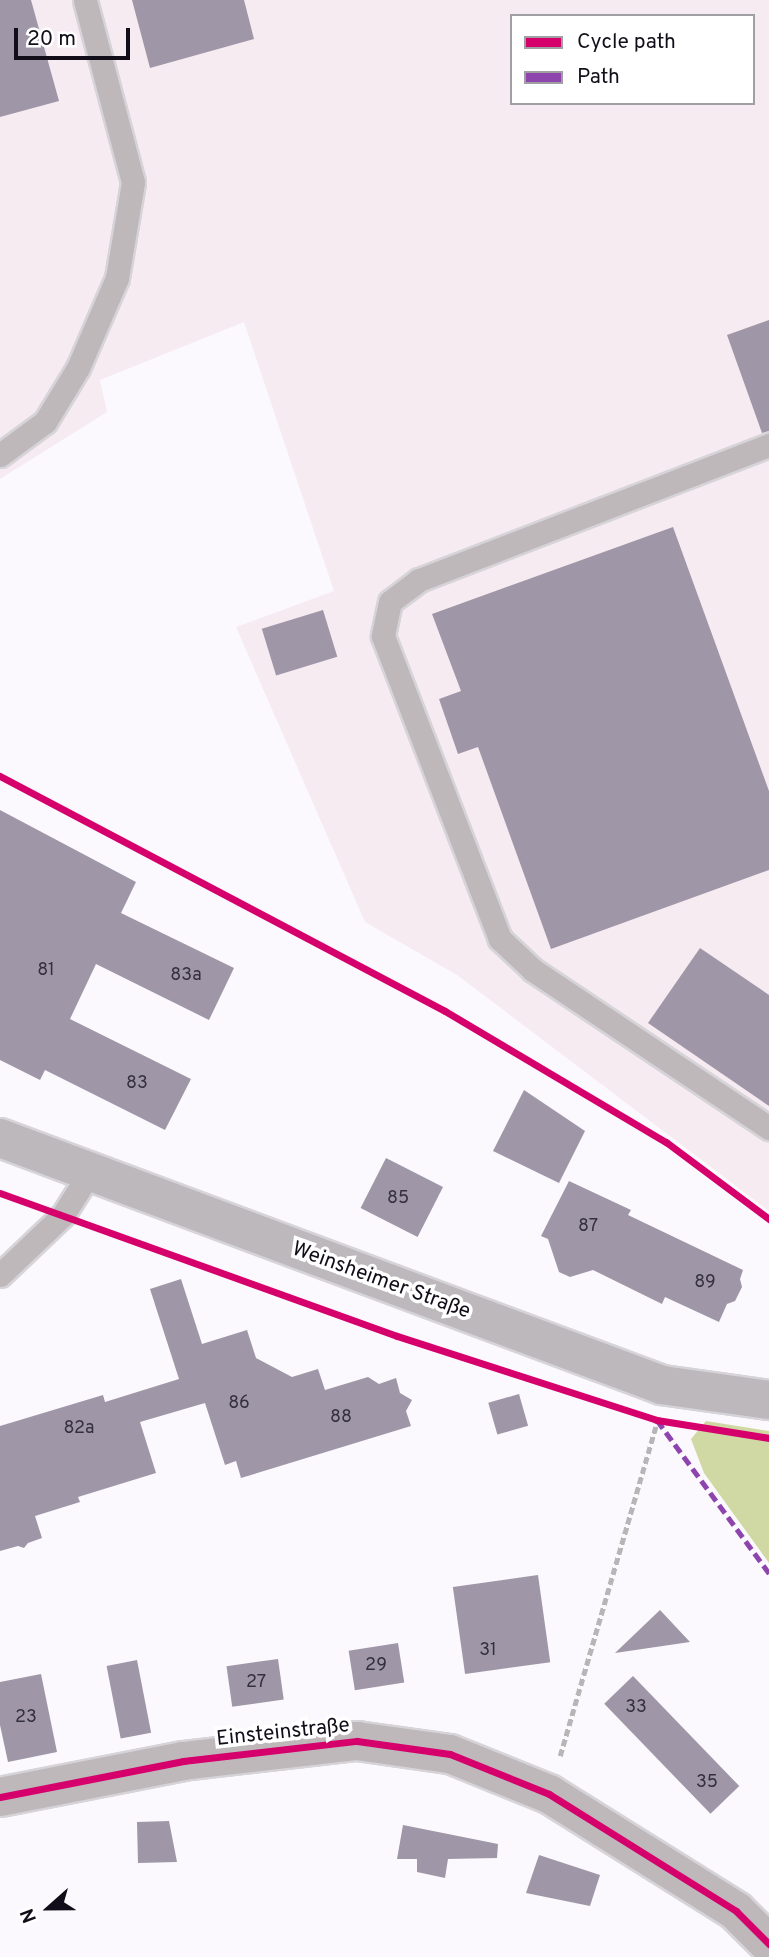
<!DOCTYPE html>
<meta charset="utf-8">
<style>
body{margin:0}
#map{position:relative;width:769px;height:1957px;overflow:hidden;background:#fbf9fd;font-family:Overpass,sans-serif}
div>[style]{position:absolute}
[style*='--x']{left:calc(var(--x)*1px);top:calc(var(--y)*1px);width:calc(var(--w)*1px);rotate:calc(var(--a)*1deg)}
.industrial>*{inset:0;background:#f7ebf2}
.forest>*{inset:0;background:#d0d9a3}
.building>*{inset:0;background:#9f97a8;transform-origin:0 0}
.path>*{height:4.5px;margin-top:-2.25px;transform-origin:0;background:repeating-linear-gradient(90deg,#b8b5b7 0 7px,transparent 0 10.5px)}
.roads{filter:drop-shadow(2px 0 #d6d4d8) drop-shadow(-2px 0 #d6d4d8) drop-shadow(0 2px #d6d4d8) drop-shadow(0 -2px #d6d4d8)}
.service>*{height:23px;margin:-11.5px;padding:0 11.5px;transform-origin:11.5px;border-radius:11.5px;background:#beb8bb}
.minor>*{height:38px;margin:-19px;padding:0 19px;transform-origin:19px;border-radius:19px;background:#beb8bb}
.secondary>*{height:38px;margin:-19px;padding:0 19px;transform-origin:19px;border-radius:19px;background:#bdb8bb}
.quiet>*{height:5px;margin-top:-2.5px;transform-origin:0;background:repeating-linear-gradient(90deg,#8e44ad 0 10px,transparent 0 15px)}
.cycleway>*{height:7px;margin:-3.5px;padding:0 3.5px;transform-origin:3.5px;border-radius:3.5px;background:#d6006c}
span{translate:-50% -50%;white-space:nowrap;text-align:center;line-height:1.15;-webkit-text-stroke:7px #fff;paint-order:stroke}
.number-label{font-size:18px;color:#35303d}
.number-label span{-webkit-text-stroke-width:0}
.street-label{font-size:21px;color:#120e19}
.legend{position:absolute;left:510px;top:14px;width:245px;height:91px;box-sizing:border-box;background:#fff;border:2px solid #a09fa3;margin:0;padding:9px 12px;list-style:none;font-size:21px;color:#120e19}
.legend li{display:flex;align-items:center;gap:14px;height:35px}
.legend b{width:35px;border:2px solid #a09fa3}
.north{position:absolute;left:14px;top:1873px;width:70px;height:70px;-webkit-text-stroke:5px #fff;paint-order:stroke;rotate:249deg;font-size:19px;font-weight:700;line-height:28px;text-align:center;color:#120e19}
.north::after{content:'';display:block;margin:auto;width:24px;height:32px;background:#120e19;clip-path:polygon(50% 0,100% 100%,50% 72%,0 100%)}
.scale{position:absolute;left:14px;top:28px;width:116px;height:32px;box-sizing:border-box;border:4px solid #120e19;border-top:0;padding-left:9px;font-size:21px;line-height:24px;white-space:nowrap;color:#120e19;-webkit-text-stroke:5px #fff;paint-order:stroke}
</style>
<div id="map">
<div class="industrial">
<div style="clip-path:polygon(evenodd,0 0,769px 0,769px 1211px,457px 975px,365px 922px,236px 627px,334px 591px,244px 322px,100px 380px,107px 412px,0 479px,0 0,512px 16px,753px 16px,753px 103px,512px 103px,512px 16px)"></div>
</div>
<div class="forest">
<div style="clip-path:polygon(706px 1421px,769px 1431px,769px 1563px,704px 1473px,691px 1439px)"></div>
</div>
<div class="building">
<div style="clip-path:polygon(0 0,31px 0,59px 101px,0 117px)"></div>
<div style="clip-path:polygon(132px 0,244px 0,254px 39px,150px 68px)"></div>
<div style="clip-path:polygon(769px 320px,769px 431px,762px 433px,727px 335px)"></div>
<div style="clip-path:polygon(673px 527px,769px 791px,769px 870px,551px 949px,478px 747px,458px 754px,439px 699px,461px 691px,432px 614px)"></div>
<div style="left:323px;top:610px;width:49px;height:64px;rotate:73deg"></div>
<div style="clip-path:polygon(0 810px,136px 882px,121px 913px,234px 968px,209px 1020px,96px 964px,70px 1019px,191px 1079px,165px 1130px,45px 1070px,40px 1080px,0 1060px)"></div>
<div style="clip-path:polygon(700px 948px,769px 995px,769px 1106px,648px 1023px)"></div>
<div style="clip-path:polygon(524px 1090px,585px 1131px,559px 1183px,493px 1151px)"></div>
<div style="left:386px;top:1158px;width:64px;height:56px;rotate:27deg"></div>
<div style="clip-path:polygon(569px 1181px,631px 1210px,628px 1215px,743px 1270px,740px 1279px,742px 1287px,735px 1301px,727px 1304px,719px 1322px,665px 1297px,662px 1304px,593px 1270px,570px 1277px,559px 1272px,548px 1239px,541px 1236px)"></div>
<div style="clip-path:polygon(181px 1279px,202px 1344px,247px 1330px,256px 1358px,292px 1377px,318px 1369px,325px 1390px,368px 1377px,379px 1384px,396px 1378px,400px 1393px,412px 1400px,406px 1411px,411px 1426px,241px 1478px,236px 1461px,225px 1465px,205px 1403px,140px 1422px,156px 1473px,78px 1497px,80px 1502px,35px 1516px,42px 1538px,28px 1543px,24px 1548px,18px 1546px,0 1551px,0 1426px,103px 1395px,105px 1402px,179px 1379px,150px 1289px)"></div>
<div style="left:519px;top:1394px;width:33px;height:32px;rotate:74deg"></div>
<div style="left:538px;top:1575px;width:88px;height:86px;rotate:82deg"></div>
<div style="clip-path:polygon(660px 1610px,690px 1642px,615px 1653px)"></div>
<div style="left:398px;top:1643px;width:40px;height:50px;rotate:81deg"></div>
<div style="left:278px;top:1659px;width:41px;height:52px;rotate:82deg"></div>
<div style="left:137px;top:1660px;width:74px;height:31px;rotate:79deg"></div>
<div style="clip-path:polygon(41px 1674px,57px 1752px,8px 1762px,0 1725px,0 1682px)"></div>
<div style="left:633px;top:1676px;width:153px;height:40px;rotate:46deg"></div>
<div style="clip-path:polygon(169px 1821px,177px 1862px,138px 1863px,137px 1822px)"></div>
<div style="clip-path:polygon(403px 1825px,498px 1844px,497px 1858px,448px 1859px,445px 1878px,417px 1872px,417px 1859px,397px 1859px)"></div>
<div style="clip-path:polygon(539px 1855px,600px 1875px,590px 1906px,526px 1893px)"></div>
</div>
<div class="path">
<div style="--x:560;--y:1756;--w:348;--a:-73.8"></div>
</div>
<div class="roads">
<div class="service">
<div style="--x:769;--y:445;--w:375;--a:158.9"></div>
<div style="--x:419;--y:580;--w:36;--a:143"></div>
<div style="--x:390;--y:602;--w:35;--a:102"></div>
<div style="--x:383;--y:636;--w:325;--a:68.9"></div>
<div style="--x:500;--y:939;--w:45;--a:43.2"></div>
<div style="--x:533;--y:970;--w:284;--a:33.8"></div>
<div style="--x:0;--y:455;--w:56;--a:-36.3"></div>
<div style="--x:45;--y:422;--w:63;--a:-58.6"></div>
<div style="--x:78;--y:368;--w:98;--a:-66.6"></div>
<div style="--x:117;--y:278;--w:97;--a:-80.5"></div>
<div style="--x:133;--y:182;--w:188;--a:-104.8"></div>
<div style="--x:0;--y:1275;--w:87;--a:-43.6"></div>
<div style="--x:63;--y:1215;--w:51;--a:-57.9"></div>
</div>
<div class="minor">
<div style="--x:0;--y:1797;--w:187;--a:-11.1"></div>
<div style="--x:183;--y:1761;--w:175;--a:-6.6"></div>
<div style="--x:357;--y:1741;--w:94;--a:8"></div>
<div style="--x:450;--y:1754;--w:107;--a:22"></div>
<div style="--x:549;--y:1794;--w:221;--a:32"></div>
<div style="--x:736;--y:1911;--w:47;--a:45"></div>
</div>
<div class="secondary">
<div style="--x:0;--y:1138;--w:707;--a:20.46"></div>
<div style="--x:662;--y:1385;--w:108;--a:8"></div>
</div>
</div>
<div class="quiet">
<div style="--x:657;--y:1420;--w:190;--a:53.8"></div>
</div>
<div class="cycleway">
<div style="--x:0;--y:776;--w:503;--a:27.84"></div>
<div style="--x:445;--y:1011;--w:257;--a:30.7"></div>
<div style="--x:666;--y:1142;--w:129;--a:36.8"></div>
<div style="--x:0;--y:1193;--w:422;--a:19.8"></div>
<div style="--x:397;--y:1336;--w:273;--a:17.9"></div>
<div style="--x:657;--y:1420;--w:113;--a:9.1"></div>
<div style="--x:0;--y:1797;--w:187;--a:-11.1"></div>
<div style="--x:183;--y:1761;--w:175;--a:-6.6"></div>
<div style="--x:357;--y:1741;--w:94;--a:8"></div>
<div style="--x:450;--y:1754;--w:107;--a:22"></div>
<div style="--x:549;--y:1794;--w:221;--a:32"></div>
<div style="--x:736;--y:1911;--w:47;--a:45"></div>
</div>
<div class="number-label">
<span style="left:46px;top:971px">81</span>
<span style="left:186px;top:976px">83a</span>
<span style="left:137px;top:1084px">83</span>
<span style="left:398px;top:1199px">85</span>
<span style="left:588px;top:1227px">87</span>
<span style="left:705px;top:1283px">89</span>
<span style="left:239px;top:1404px">86</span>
<span style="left:341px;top:1418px">88</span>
<span style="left:79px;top:1429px">82a</span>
<span style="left:488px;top:1651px">31</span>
<span style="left:376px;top:1666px">29</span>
<span style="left:256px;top:1683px">27</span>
<span style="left:636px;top:1708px">33</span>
<span style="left:26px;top:1718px">23</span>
<span style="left:707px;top:1783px">35</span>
</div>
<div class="street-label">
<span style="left:381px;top:1281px;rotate:20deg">Weinsheimer Straße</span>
<span style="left:283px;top:1733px;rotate:-6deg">Einsteinstraße</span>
</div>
<ul class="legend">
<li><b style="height:9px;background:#d6006c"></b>Cycle path</li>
<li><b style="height:9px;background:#8e44ad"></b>Path</li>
</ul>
<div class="north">N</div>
<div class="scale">20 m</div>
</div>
